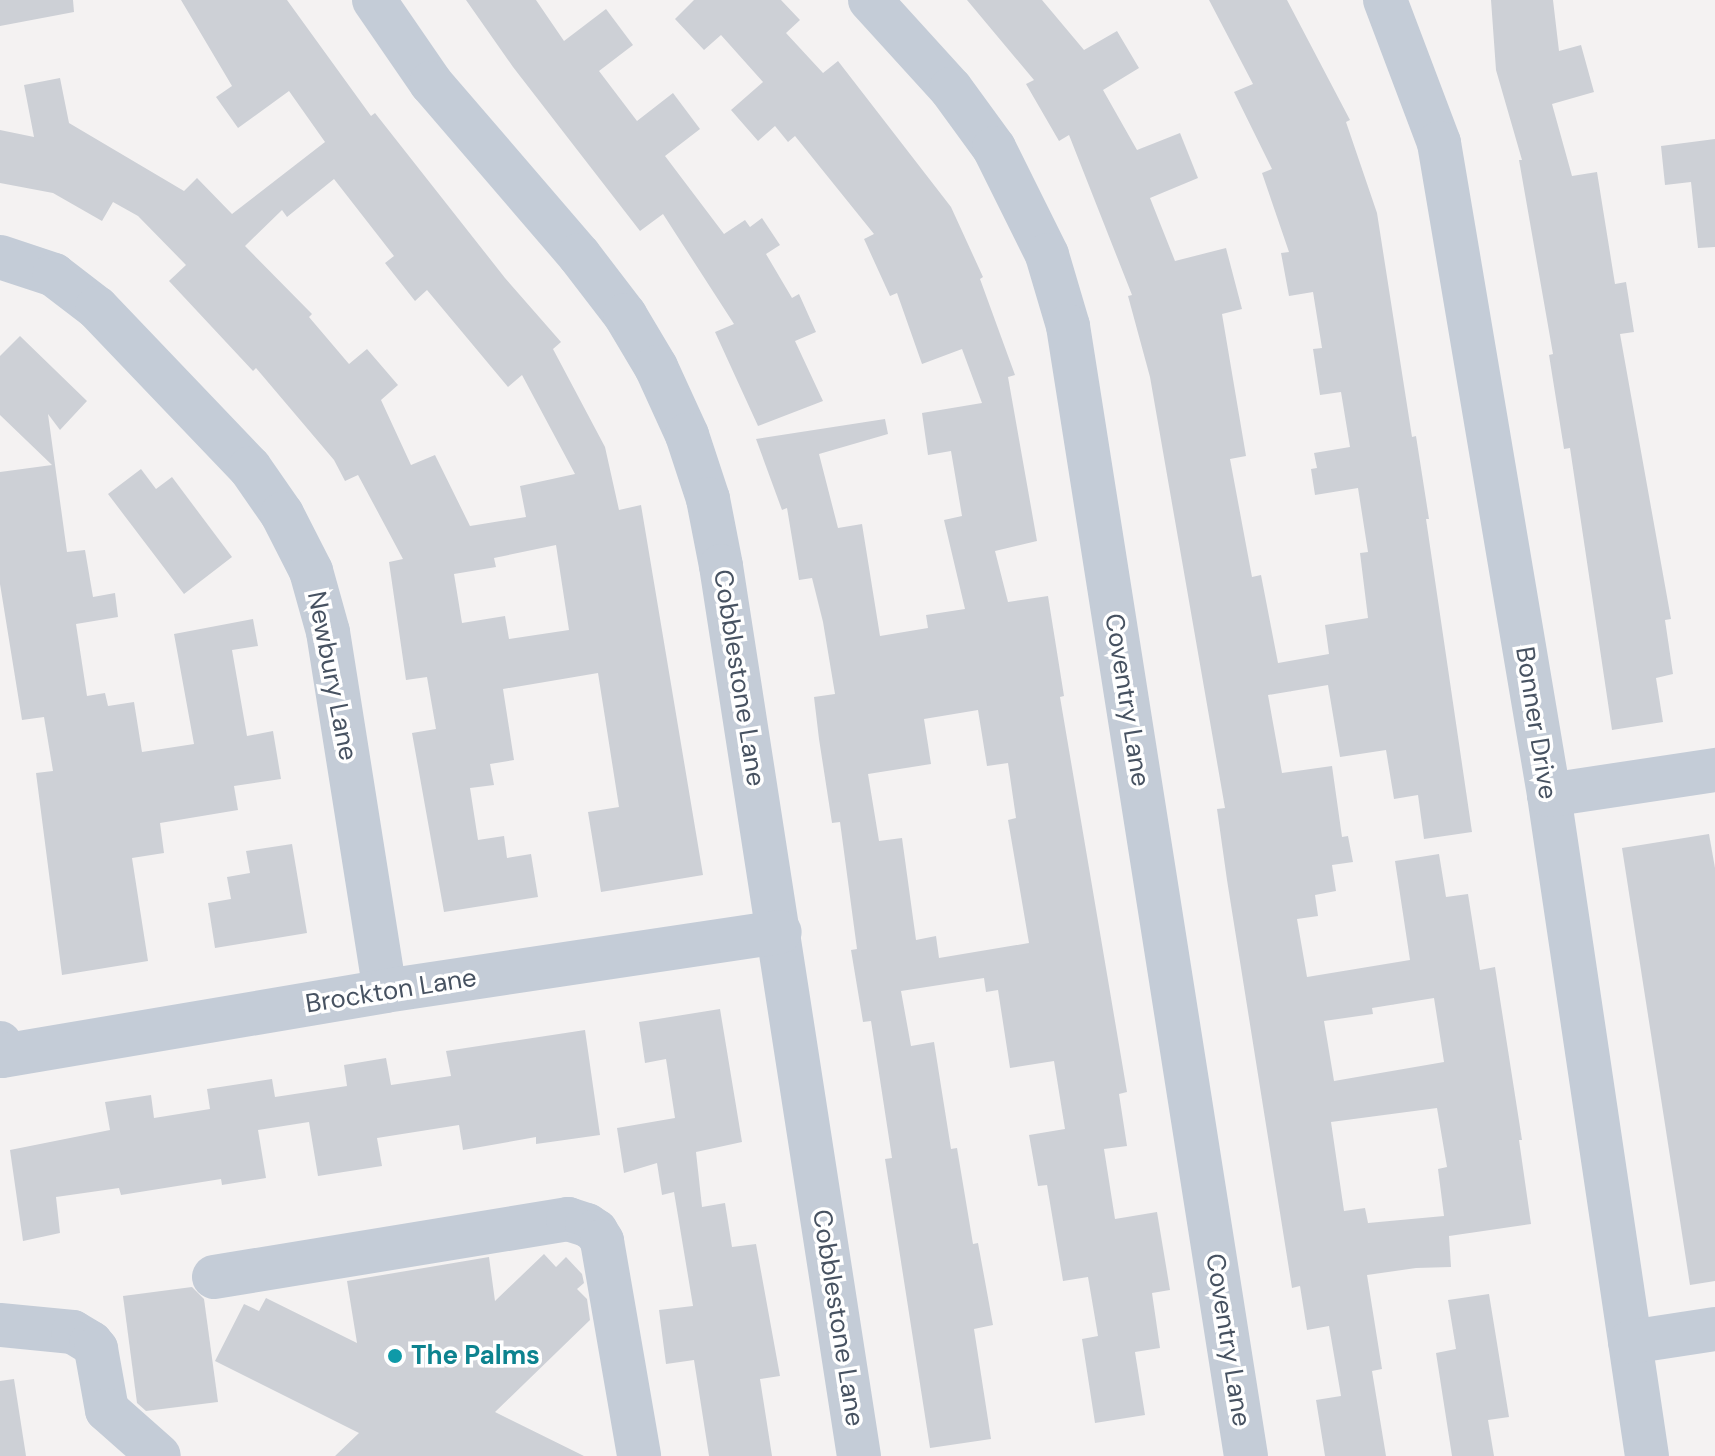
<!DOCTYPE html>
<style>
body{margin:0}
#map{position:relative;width:1715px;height:1456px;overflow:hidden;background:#f4f2f2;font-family:"DM Sans",sans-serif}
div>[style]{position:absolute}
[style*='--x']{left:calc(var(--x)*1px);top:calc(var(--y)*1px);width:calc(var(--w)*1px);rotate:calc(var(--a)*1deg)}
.building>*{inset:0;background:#cdd0d6}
.minor>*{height:44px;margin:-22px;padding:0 22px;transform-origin:22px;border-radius:22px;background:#c4ccd7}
.dots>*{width:22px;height:22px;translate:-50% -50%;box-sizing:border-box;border:4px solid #fff;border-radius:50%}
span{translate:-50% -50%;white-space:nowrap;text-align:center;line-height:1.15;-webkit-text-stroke:7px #fff;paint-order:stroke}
.street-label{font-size:26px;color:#475261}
.culture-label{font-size:26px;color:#0d838f;font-weight:700}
.left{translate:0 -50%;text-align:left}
</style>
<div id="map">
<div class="building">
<div style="clip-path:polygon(0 0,73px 0,74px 12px,0 26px)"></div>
<div style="clip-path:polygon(evenodd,181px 0,287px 0,371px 116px,375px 113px,505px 278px,561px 342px,553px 349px,605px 447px,619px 510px,641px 505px,703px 875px,601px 892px,588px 812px,619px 807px,598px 673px,503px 689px,514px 760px,490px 764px,494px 785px,470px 788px,478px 840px,504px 836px,507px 858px,531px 854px,538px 897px,444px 912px,412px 733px,436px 729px,427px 677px,406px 680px,389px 562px,403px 559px,358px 475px,345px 481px,334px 460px,256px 368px,253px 371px,169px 281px,186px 265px,138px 216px,113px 202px,102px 221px,53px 193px,0 183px,0 130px,34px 137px,24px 85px,60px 78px,69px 123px,184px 191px,197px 178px,232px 214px,325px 142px,289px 91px,238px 128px,216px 97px,232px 86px,181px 0,334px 179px,394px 256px,385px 263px,415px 301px,427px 290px,508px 387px,522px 375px,575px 474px,520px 486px,526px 517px,470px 526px,435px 455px,411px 465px,381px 400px,398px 385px,367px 349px,349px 364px,309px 317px,312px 314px,245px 246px,282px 210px,287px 217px,334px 179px,181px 0,556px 545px,569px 630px,509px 639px,505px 616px,462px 623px,454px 574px,496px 567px,494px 558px,556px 545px)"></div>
<div style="clip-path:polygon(466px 0,536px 0,564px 41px,606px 9px,633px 45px,599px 71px,637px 121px,673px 93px,700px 129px,665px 156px,724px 234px,745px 220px,750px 227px,762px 218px,780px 245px,766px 254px,792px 298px,799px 294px,816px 332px,795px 341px,823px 401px,758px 426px,715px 332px,734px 324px,663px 214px,640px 231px,513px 67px)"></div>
<div style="clip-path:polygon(evenodd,694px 0,781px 0,800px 20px,786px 33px,823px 73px,838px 61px,951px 207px,983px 277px,980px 279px,1015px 375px,1008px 377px,1037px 541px,995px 551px,1008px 602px,1048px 596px,1064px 696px,1060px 697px,1127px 1092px,1119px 1094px,1127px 1146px,1104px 1149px,1115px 1219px,1157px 1212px,1170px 1290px,1152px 1293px,1160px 1348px,1135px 1352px,1145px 1415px,1095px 1423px,1082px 1339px,1098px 1336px,1088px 1277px,1063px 1281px,1047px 1185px,1038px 1186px,1029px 1135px,1065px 1129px,1054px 1061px,1010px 1068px,998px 990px,986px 992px,984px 978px,901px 991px,911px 1046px,934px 1042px,951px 1149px,957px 1148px,973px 1244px,978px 1243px,993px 1325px,974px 1329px,991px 1439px,930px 1448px,885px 1159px,892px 1158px,871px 1021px,863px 1022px,851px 950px,857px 949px,840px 822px,832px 823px,819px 739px,814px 697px,835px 694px,823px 622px,812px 578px,799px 580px,787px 508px,782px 510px,756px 439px,885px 419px,888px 434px,819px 454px,838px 528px,862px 524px,880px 636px,928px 628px,926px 615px,965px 609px,944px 520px,962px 516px,951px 451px,928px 455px,922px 413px,982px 403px,962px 349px,922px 364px,897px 293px,890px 296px,864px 239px,874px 234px,795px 136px,788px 142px,775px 126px,758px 141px,731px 110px,763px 82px,721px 35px,704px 50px,675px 19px,694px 0,978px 710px,987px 766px,1008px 763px,1016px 818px,1008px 820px,1029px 943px,939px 958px,936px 936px,916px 940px,902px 838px,879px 841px,868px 774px,931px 764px,924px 719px,978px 710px)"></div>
<div style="clip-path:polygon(evenodd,967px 0,1042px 0,1084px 50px,1117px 31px,1139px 68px,1103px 90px,1137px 150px,1180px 133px,1198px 178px,1150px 198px,1175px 261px,1226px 248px,1242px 309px,1222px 314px,1246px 456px,1230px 459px,1252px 577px,1261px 575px,1278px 663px,1329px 654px,1325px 625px,1368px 618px,1360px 553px,1368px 552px,1358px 488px,1315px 495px,1311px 469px,1317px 468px,1314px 453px,1350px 447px,1341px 392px,1320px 395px,1313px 349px,1322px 348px,1313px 292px,1289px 296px,1281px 253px,1289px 252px,1262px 173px,1272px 169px,1234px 92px,1253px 84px,1209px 0,1287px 0,1350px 120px,1346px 122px,1377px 213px,1412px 437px,1416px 436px,1429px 519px,1426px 519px,1472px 832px,1424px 839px,1418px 795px,1394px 799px,1386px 750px,1340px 757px,1328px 685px,1268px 695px,1282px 773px,1332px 766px,1342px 837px,1348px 836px,1353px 862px,1332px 865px,1336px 891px,1315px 895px,1318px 916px,1297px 919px,1307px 977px,1410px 960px,1395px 861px,1439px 854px,1446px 897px,1468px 894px,1480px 970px,1495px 967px,1522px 1140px,1519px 1140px,1531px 1224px,1449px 1236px,1451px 1267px,1416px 1268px,1367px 1275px,1382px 1369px,1372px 1371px,1386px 1456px,1325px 1456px,1316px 1400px,1341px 1396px,1329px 1326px,1307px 1330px,1300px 1286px,1292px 1288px,1227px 880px,1217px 809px,1225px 808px,1150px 377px,1128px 296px,1132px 295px,1069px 135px,1059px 141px,1026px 84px,1034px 80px,967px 0,1434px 998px,1444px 1062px,1334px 1081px,1324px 1021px,1373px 1014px,1372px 1008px,1434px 998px,967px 0,1437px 1108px,1447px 1167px,1438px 1169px,1444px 1216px,1368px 1223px,1365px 1208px,1344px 1211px,1331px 1122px,1437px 1108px)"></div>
<div style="clip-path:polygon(1491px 0,1553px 0,1559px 51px,1581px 45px,1594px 92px,1552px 104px,1572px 176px,1597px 172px,1615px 284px,1626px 282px,1634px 332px,1620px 334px,1671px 619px,1665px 620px,1673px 674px,1656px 678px,1663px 722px,1612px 730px,1570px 448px,1564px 449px,1549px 355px,1553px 354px,1519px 160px,1522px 160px,1496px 70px)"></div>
<div style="clip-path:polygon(1715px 139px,1715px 247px,1698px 248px,1691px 182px,1665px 185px,1661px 146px)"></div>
<div style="clip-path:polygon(20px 336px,87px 401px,60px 430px,48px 414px,67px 552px,85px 550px,93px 597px,115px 593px,118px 617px,76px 624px,87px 696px,105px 693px,108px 706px,134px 702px,142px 752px,194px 744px,174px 634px,253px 619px,258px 646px,232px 650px,247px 736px,273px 731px,281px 779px,234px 786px,238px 810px,160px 823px,164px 853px,132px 858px,148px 961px,62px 975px,36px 773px,53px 771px,44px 717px,22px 720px,0 584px,0 472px,52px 465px,0 415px,0 356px)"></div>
<div style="clip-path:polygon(141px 469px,156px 489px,172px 477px,232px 557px,184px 594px,108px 494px)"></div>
<div style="clip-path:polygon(1709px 834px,1715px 868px,1715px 1281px,1690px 1285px,1622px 848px)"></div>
<div style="clip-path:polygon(292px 844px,307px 933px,215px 948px,208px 903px,231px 899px,227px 877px,250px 873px,246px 851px)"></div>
<div style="clip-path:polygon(720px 1009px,742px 1142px,696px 1152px,702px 1207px,725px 1203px,732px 1247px,756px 1244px,780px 1376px,760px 1379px,772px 1456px,709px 1456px,694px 1360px,666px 1364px,659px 1310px,693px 1306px,674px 1192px,662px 1195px,657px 1163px,624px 1173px,617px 1128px,675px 1118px,666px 1059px,645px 1063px,639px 1022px)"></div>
<div style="clip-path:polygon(585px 1030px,600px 1135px,536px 1144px,536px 1137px,463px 1150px,459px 1125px,377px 1138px,382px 1166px,318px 1176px,309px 1122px,258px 1130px,266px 1178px,222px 1185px,221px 1179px,121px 1195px,119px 1188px,56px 1197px,60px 1233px,23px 1241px,10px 1150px,110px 1130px,105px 1102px,151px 1095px,154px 1118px,210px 1109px,207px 1089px,272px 1079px,275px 1097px,347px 1086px,344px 1065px,386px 1058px,391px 1085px,451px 1076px,446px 1051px)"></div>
<div style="clip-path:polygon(544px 1254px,556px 1267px,566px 1257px,582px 1274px,584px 1283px,577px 1289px,587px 1299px,590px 1320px,495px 1412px,584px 1456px,335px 1456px,359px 1433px,215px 1361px,244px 1304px,259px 1311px,266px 1298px,357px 1343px,347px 1281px,489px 1257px,495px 1301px)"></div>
<div style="clip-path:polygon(192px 1287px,204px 1299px,218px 1402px,146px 1411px,137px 1403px,123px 1296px)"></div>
<div style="clip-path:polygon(1489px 1294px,1509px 1417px,1488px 1420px,1494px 1456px,1452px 1456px,1436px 1353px,1456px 1349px,1448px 1300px)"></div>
<div style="clip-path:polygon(14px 1379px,26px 1456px,0 1456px,0 1381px)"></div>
</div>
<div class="minor">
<div style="--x:374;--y:0;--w:101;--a:55.5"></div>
<div style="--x:431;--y:83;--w:227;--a:49.3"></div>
<div style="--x:579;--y:255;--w:76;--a:52.5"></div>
<div style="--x:625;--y:315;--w:61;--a:59.2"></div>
<div style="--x:656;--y:367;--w:75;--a:65.5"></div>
<div style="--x:687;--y:435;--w:67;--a:71.8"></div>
<div style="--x:708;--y:499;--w:68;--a:79"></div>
<div style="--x:721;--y:566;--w:901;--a:81.19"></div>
<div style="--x:870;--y:0;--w:120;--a:47.7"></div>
<div style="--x:951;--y:89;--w:73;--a:53.9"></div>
<div style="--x:994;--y:148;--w:119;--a:63.6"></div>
<div style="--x:1047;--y:255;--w:74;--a:73.5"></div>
<div style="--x:1068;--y:326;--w:1144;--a:81.05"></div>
<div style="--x:1385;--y:0;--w:153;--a:69.3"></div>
<div style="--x:1439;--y:143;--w:661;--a:80.42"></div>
<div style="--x:1549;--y:795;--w:668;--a:81.57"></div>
<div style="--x:0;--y:257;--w:57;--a:18.4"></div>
<div style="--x:54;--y:275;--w:54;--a:37.5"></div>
<div style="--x:97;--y:308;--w:221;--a:46.3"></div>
<div style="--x:250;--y:468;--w:56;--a:55.2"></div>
<div style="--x:282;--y:514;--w:64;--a:63"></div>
<div style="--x:311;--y:571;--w:63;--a:74.4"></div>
<div style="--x:328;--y:632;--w:363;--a:81"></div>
<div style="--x:1549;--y:795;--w:168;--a:-8.6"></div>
<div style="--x:0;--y:1043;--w:13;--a:81"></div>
<div style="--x:2;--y:1056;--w:388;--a:-9.6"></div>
<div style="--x:385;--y:991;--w:399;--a:-8.5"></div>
<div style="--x:214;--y:1277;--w:359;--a:-9.3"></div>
<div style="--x:568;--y:1219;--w:20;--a:18"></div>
<div style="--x:587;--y:1225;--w:11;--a:34"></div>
<div style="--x:596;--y:1231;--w:12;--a:59"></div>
<div style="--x:602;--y:1241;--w:218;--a:80.2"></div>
<div style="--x:0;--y:1325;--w:73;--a:5.5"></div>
<div style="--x:73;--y:1332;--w:21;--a:31"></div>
<div style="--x:91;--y:1343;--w:8;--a:50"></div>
<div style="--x:96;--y:1349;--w:62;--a:79.8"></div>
<div style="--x:107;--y:1410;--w:69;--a:41.5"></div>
<div style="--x:1630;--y:1342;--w:86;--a:-8.7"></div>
</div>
<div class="dots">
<div style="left:395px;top:1356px;background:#0f9aa8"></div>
</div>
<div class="street-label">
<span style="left:332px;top:676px;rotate:79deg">Newbury Lane</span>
<span style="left:739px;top:678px;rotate:81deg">Cobblestone Lane</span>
<span style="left:1127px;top:700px;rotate:81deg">Coventry Lane</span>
<span style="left:1536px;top:723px;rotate:81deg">Bonner Drive</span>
<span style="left:391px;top:991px;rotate:-9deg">Brockton Lane</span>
<span style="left:838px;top:1318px;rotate:81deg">Cobblestone Lane</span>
<span style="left:1228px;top:1340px;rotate:81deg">Coventry Lane</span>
</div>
<div class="culture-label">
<span class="left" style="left:411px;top:1356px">The Palms</span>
</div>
</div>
